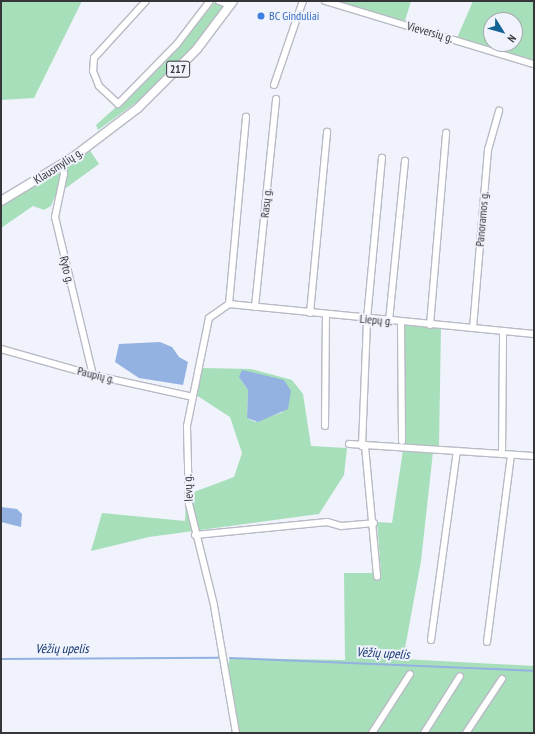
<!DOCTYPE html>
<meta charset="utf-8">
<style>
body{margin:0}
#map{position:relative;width:535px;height:734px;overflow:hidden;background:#f0f2fc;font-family:"PT Sans Narrow",sans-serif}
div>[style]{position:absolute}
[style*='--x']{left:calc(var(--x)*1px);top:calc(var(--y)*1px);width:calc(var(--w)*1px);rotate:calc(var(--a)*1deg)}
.green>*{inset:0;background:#a8dfbb}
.water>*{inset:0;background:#93b1e1}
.stream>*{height:1.5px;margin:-0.75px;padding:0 0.75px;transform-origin:0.75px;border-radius:0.75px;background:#93b1e1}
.roads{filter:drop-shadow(1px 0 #b8bac4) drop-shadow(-1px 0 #b8bac4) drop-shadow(0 1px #b8bac4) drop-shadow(0 -1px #b8bac4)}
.minor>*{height:6px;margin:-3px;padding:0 3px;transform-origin:3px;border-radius:3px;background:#fff}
.major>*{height:8px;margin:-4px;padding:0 4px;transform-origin:4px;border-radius:4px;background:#fff}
.dots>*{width:11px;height:11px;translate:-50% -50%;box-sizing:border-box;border:2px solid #f0f2fc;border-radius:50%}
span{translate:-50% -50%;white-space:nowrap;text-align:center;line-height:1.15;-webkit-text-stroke:4px #f0f2fc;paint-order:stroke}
.shield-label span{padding:1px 3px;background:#f0f2fc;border:1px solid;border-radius:3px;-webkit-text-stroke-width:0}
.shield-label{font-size:11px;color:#36363a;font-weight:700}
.shop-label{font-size:12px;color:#366cbe}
.left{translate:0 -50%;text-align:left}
.street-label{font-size:12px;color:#36363a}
.water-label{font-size:13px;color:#13366f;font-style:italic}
.frame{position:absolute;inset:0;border:2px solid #36363a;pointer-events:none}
.north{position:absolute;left:483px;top:12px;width:40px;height:40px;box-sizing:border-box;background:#f0f2fc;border:1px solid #a6a7ae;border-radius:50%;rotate:127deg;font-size:11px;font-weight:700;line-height:16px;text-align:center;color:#36363a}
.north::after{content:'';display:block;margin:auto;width:14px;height:18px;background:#146395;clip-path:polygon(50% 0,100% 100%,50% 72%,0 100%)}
</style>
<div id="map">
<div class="green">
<div style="clip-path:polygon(1px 1px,82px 1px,34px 98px,1px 100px)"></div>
<div style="clip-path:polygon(216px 1px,229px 1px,189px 52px,148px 94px,98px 130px,96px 125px,164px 64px)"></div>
<div style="clip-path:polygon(332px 1px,411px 1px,405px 21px)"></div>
<div style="clip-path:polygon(evenodd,473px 1px,534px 1px,534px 61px,457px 38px,473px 1px,491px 20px,515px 20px,515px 44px,491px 44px,491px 20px)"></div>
<div style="clip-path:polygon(89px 149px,99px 164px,55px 196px,51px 206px,44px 210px,33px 206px,1px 228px,1px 207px)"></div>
<div style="clip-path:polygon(404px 325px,441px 328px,439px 445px,433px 448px,403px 446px)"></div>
<div style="clip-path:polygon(evenodd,202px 368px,251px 369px,292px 380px,303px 394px,311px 446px,347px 448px,344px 475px,319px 514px,149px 537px,91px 551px,102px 513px,185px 521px,186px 495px,234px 477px,242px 453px,230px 417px,196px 395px,202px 368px,239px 377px,283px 412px,255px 422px,247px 418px,248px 390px,239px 377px)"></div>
<div style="clip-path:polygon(403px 450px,433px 452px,421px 561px,403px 659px,534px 666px,534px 733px,238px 733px,228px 665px,230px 658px,345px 660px,344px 573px,381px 573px,377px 522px,392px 523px)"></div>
</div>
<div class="water">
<div style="clip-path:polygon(160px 342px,172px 347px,179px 357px,188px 362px,183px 385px,139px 378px,115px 362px,119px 344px)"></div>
<div style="clip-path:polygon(242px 370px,284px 380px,291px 391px,288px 409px,258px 422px,247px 418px,248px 390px,239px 377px)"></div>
<div style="clip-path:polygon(1px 507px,17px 509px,22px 514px,21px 527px,1px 522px)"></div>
</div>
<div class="stream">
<div style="--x:230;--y:658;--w:304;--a:2.4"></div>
<div style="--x:1;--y:659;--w:218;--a:-0.3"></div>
</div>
<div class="roads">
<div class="minor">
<div style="--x:146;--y:1;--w:77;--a:132.4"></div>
<div style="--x:94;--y:58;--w:13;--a:94"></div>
<div style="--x:93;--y:71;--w:16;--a:68"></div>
<div style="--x:99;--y:86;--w:26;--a:43"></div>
<div style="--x:118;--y:104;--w:84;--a:-45.5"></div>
<div style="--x:177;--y:44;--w:54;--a:-52.5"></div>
<div style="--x:219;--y:1;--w:12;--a:20"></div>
<div style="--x:325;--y:1;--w:218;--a:16.8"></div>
<div style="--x:274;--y:85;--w:89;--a:-71"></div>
<div style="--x:62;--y:164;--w:10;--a:79"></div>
<div style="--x:64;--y:174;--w:44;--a:101.8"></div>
<div style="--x:55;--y:217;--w:163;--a:76.5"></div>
<div style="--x:229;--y:304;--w:188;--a:-84.8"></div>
<div style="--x:255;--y:307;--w:209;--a:-84.2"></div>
<div style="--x:310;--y:313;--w:182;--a:-84.6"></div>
<div style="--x:389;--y:321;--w:161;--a:-84.3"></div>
<div style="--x:401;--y:322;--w:119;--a:89.5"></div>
<div style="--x:430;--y:325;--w:193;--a:-85.2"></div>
<div style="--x:473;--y:328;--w:179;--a:-85.2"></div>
<div style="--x:488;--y:150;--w:41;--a:-74.2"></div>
<div style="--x:1;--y:349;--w:96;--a:15.8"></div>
<div style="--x:93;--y:375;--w:102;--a:12.4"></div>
<div style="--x:325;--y:426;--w:111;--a:-89.5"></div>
<div style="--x:349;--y:444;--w:185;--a:3.7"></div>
<div style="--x:362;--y:446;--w:127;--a:-87.7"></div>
<div style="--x:367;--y:319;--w:162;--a:-84.7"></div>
<div style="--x:365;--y:446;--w:131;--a:84.7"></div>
<div style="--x:502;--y:454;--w:123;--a:-89.5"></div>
<div style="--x:195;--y:535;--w:133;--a:-5.6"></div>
<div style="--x:327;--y:522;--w:15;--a:16"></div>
<div style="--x:341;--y:526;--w:33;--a:-5"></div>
<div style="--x:431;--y:640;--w:191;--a:-82.2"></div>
<div style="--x:487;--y:642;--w:189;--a:-82.7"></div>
<div style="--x:236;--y:733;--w:130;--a:-99.8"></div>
<div style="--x:214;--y:605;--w:104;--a:-103.9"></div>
<div style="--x:189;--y:504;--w:78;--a:-91.5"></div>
<div style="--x:187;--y:426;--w:110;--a:-78.5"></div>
<div style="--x:209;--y:318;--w:24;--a:-35"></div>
<div style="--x:229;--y:304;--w:306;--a:5.6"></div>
<div style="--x:372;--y:733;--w:70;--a:-57.2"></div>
<div style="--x:424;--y:733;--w:67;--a:-57.7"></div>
<div style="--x:466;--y:733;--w:65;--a:-56.3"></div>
</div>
<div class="major">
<div style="--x:1;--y:201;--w:83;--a:-31.2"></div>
<div style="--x:72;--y:158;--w:83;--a:-37.1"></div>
<div style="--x:138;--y:108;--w:83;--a:-45"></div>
<div style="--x:197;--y:49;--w:60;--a:-53.1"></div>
</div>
</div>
<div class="dots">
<div style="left:261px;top:16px;background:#3f7fe0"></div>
</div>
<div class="shield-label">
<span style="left:178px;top:69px">217</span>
</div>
<div class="shop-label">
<span class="left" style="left:269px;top:16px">BC Ginduliai</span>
</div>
<div class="street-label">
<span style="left:430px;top:32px;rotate:16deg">Vieversių g.</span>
<span style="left:58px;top:166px;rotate:-33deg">Klausmylių g.</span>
<span style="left:266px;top:203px;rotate:-84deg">Rasų g.</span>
<span style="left:482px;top:219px;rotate:-85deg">Panoramos g.</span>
<span style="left:67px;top:270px;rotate:76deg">Ryto g.</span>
<span style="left:376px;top:320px;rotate:5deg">Liepų g.</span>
<span style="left:96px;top:375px;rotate:14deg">Paupių g.</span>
<span style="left:188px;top:488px;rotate:-93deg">Ievų g.</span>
</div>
<div class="water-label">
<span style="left:62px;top:649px">Vėžių upelis</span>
<span style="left:383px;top:654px;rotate:3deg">Vėžių upelis</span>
</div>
<div class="frame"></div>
<div class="north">N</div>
</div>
